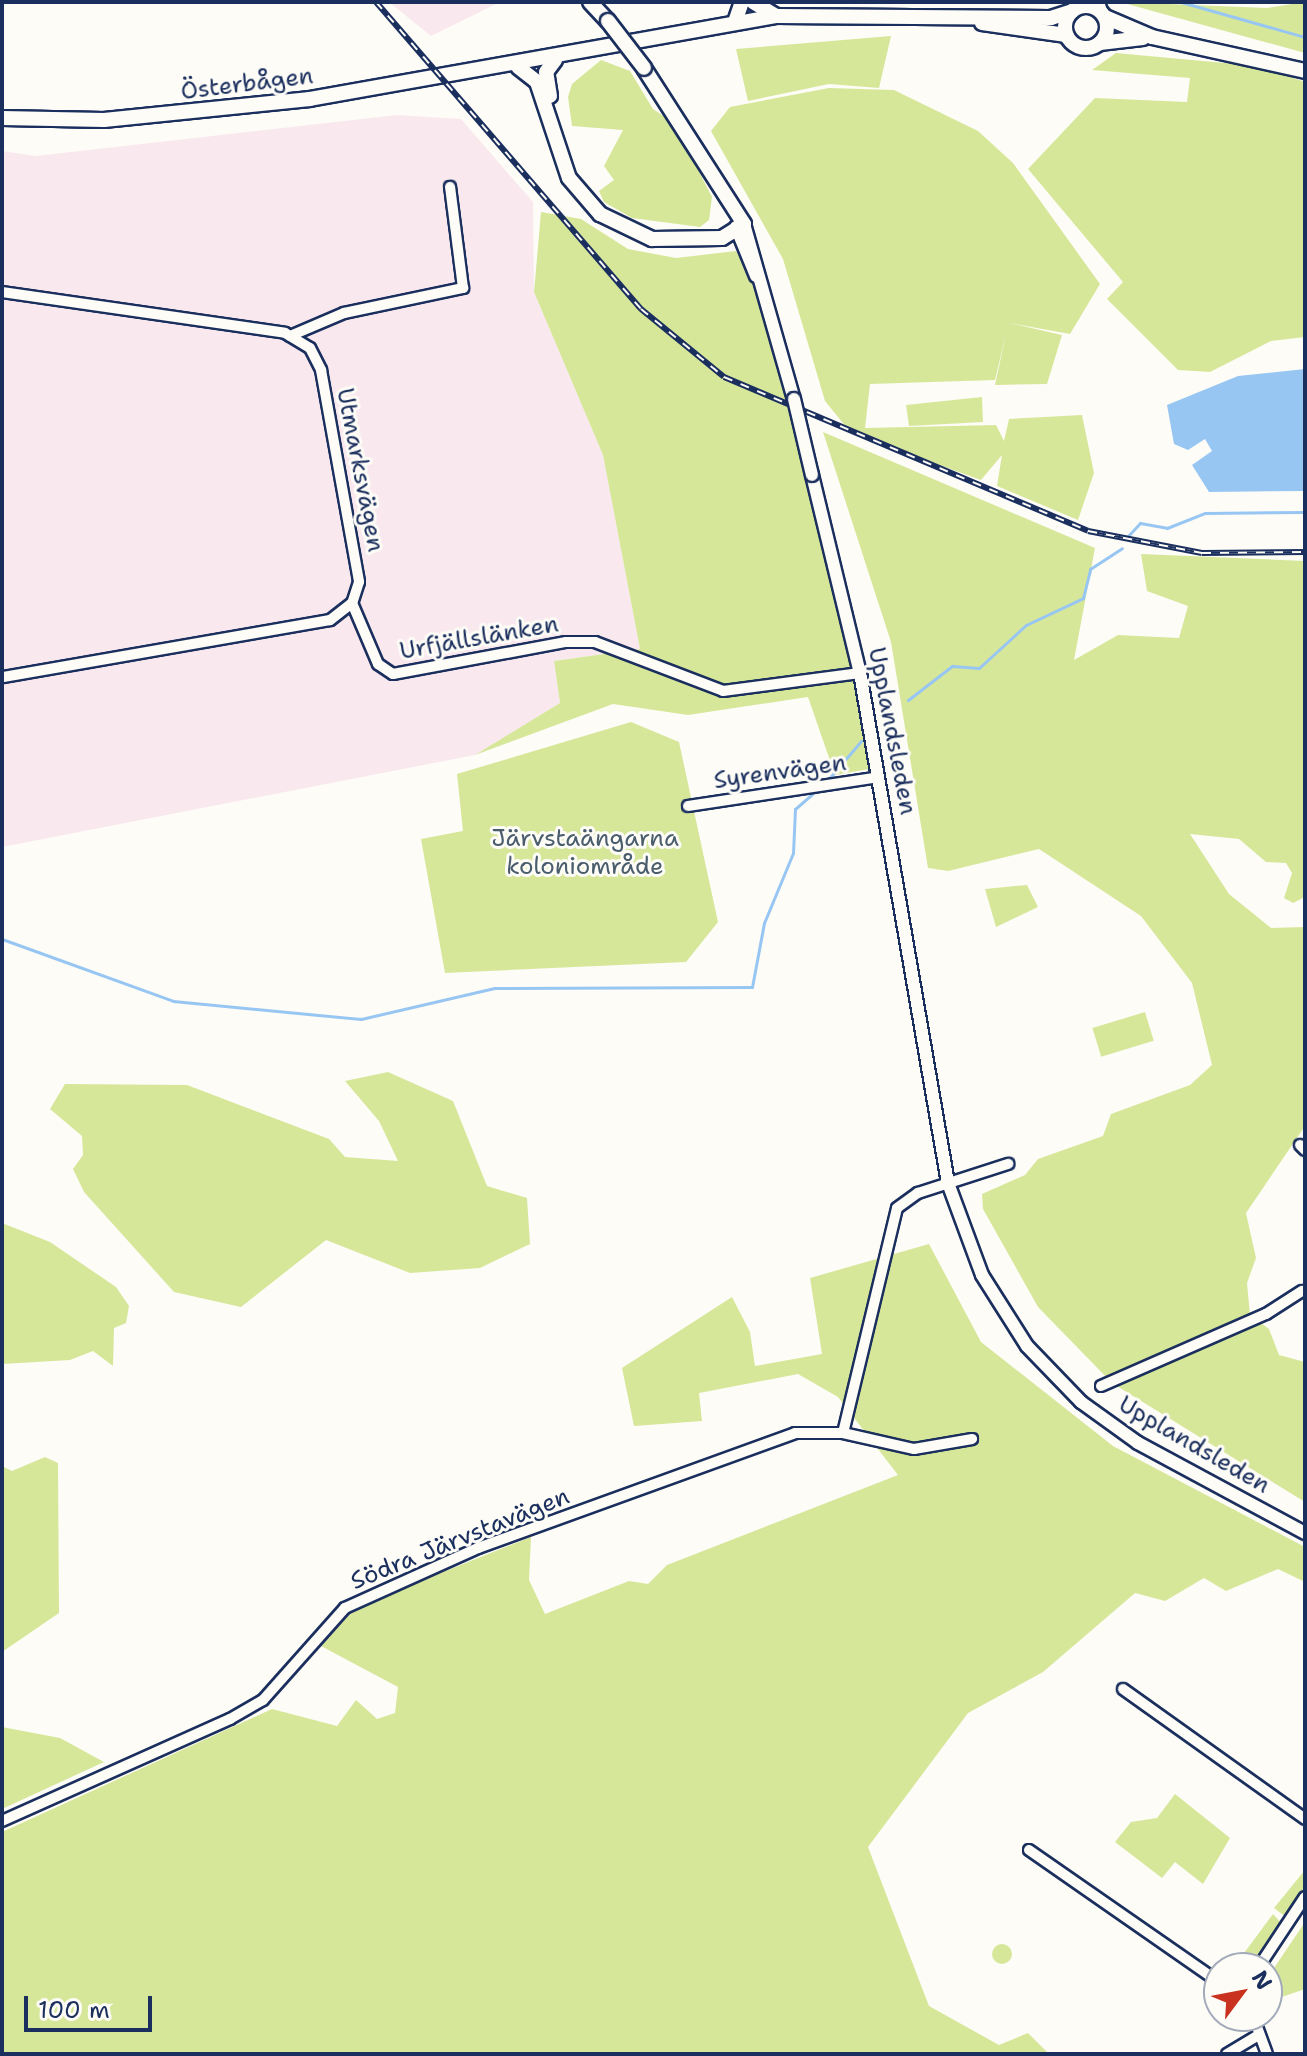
<!DOCTYPE html>
<meta charset="utf-8">
<style>
body{margin:0}
#map{position:relative;width:1307px;height:2056px;overflow:hidden;background:#fdfcf7;font-family:"Shantell Sans",sans-serif}
div>[style]{position:absolute}
[style*='--x']{left:calc(var(--x)*1px);top:calc(var(--y)*1px);width:calc(var(--w)*1px);rotate:calc(var(--a)*1deg)}
.built>*{inset:0;background:#f9e9ef}
.green>*{inset:0;background:#d7e79a;transform-origin:0 0}
.round{border-radius:50%}
.water>*{inset:0;background:#98c6f3}
.stream>*{height:3px;margin:-1.5px;padding:0 1.5px;transform-origin:1.5px;border-radius:1.5px;background:#98c6f3}
.roads{filter:drop-shadow(2px 0 #1b2f5e) drop-shadow(-2px 0 #1b2f5e) drop-shadow(0 2px #1b2f5e) drop-shadow(0 -2px #1b2f5e)}
.minor>*{height:10px;margin:-5px;padding:0 5px;transform-origin:5px;border-radius:5px;background:#fdfcf7}
.tertiary>*{height:12px;margin:-6px;padding:0 6px;transform-origin:6px;border-radius:6px;background:#fdfcf7}
.secondary>*{height:14px;margin:-7px;padding:0 7px;transform-origin:7px;border-radius:7px;background:#fdfcf7}
.secondary>.ring{margin:-7px;padding:0;box-sizing:content-box;background:none;border:14px solid #fdfcf7;border-radius:50%}
.rail>*{height:6px;margin-top:-3px;transform-origin:0;background:repeating-linear-gradient(90deg,#fdfcf7 0 9px,#1b2f5e 0 18px);box-sizing:border-box;border-block:2px solid #1b2f5e}
.bridges{filter:drop-shadow(2px 0 #1b2f5e) drop-shadow(-2px 0 #1b2f5e) drop-shadow(0 2px #1b2f5e) drop-shadow(0 -2px #1b2f5e)}
.tertiary-bridge>*{height:12px;margin:-6px;padding:0 6px;transform-origin:6px;border-radius:6px;background:#fdfcf7}
.secondary-bridge>*{height:14px;margin:-7px;padding:0 7px;transform-origin:7px;border-radius:7px;background:#fdfcf7}
span{translate:-50% -50%;white-space:nowrap;text-align:center;line-height:1.15;-webkit-text-stroke:6px #fdfcf7;paint-order:stroke}
.street-label{font-size:24px;color:#1b2f5e}
.park-label{font-size:24px;color:#4a5d6d}
.frame{position:absolute;inset:0;border:4px solid #1b2f5e;pointer-events:none}
.north{position:absolute;left:1203px;top:1952px;width:80px;height:80px;box-sizing:border-box;background:#fdfcf7;border:2px solid #a3aaba;border-radius:50%;rotate:58deg;font-size:22px;font-weight:700;line-height:32px;text-align:center;color:#1b2f5e}
.north::after{content:'';display:block;margin:auto;width:28px;height:36px;background:#c8321e;clip-path:polygon(50% 0,100% 100%,50% 72%,0 100%)}
.scale{position:absolute;left:24px;top:1996px;width:128px;height:36px;box-sizing:border-box;border:4px solid #1b2f5e;border-top:0;padding-left:10px;font-size:24px;line-height:28px;white-space:nowrap;color:#1b2f5e;-webkit-text-stroke:6px #fdfcf7;paint-order:stroke}
</style>
<div id="map">
<div class="built">
<div style="clip-path:polygon(389px 2px,500px 2px,431px 36px)"></div>
<div style="clip-path:polygon(397px 115px,461px 119px,533px 202px,534px 292px,603px 455px,640px 649px,554px 661px,560px 703px,475px 755px,2px 847px,2px 151px,36px 156px)"></div>
</div>
<div class="green">
<div style="clip-path:polygon(1120px 2px,1267px 8px,1305px 2px,1305px 53px)"></div>
<div style="clip-path:polygon(891px 36px,879px 88px,829px 84px,748px 101px,736px 49px)"></div>
<div style="clip-path:polygon(1116px 53px,1257px 66px,1305px 82px,1305px 337px,1271px 341px,1210px 372px,1178px 370px,1107px 299px,1123px 282px,1028px 169px,1095px 98px,1187px 102px,1190px 78px,1092px 70px)"></div>
<div style="clip-path:polygon(601px 60px,630px 71px,653px 109px,674px 123px,712px 197px,709px 220px,700px 227px,632px 218px,604px 202px,599px 191px,614px 180px,604px 166px,623px 130px,572px 126px,568px 97px,572px 84px)"></div>
<div style="clip-path:polygon(829px 88px,894px 90px,978px 131px,1013px 163px,1100px 284px,1070px 334px,1009px 323px,1062px 335px,1047px 384px,995px 385px,1006px 334px,995px 380px,870px 384px,865px 428px,996px 425px,1004px 441px,1009px 419px,1082px 415px,1094px 473px,1078px 520px,997px 486px,1002px 455px,981px 480px,851px 433px,825px 401px,783px 259px,711px 131px,730px 107px)"></div>
<div style="clip-path:polygon(541px 212px,581px 219px,628px 249px,676px 258px,736px 251px,760px 295px,847px 646px,869px 769px,835px 775px,808px 697px,688px 715px,613px 704px,475px 755px,560px 703px,554px 661px,640px 649px,603px 455px,534px 292px)"></div>
<div style="clip-path:polygon(982px 397px,983px 422px,909px 426px,906px 405px)"></div>
<div style="clip-path:polygon(823px 432px,1095px 548px,1074px 660px,1118px 635px,1179px 638px,1188px 606px,1147px 591px,1141px 554px,1305px 561px,1305px 897px,1293px 903px,1284px 898px,1292px 873px,1286px 863px,1266px 862px,1239px 839px,1190px 834px,1229px 894px,1271px 928px,1305px 927px,1305px 1126px,1246px 1213px,1256px 1258px,1247px 1283px,1250px 1315px,1269px 1329px,1279px 1355px,1305px 1362px,1305px 1502px,1112px 1383px,1038px 1307px,983px 1209px,982px 1194px,1025px 1175px,1038px 1159px,1103px 1136px,1111px 1114px,1190px 1085px,1212px 1065px,1192px 983px,1141px 916px,1039px 849px,948px 871px,928px 868px,891px 642px)"></div>
<div style="clip-path:polygon(631px 722px,679px 742px,718px 922px,686px 962px,445px 973px,421px 839px,463px 831px,457px 774px)"></div>
<div style="clip-path:polygon(1027px 885px,1038px 907px,996px 927px,985px 889px)"></div>
<div style="left:1145px;top:1012px;width:30px;height:55px;rotate:73deg"></div>
<div style="clip-path:polygon(388px 1072px,453px 1101px,487px 1186px,527px 1198px,530px 1244px,480px 1268px,410px 1273px,326px 1240px,241px 1307px,174px 1292px,84px 1192px,73px 1169px,83px 1155px,82px 1136px,50px 1109px,65px 1084px,187px 1085px,329px 1139px,345px 1157px,398px 1161px,379px 1121px,345px 1081px)"></div>
<div style="clip-path:polygon(2px 1223px,50px 1242px,116px 1287px,129px 1306px,126px 1323px,114px 1328px,113px 1366px,93px 1351px,70px 1360px,2px 1364px)"></div>
<div style="clip-path:polygon(929px 1244px,981px 1342px,1113px 1446px,1305px 1547px,1305px 1582px,1278px 1569px,1226px 1591px,1204px 1578px,1165px 1601px,1135px 1593px,1043px 1672px,968px 1713px,868px 1847px,929px 2006px,999px 2045px,1028px 2033px,1049px 2054px,2px 2054px,2px 1832px,272px 1709px,337px 1726px,356px 1700px,377px 1719px,395px 1713px,398px 1687px,321px 1646px,350px 1614px,393px 1592px,531px 1537px,529px 1580px,545px 1614px,629px 1581px,648px 1584px,667px 1565px,898px 1475px,838px 1397px,798px 1374px,699px 1393px,702px 1421px,634px 1426px,622px 1368px,732px 1297px,750px 1332px,755px 1366px,822px 1354px,810px 1278px)"></div>
<div style="clip-path:polygon(45px 1457px,58px 1463px,59px 1613px,2px 1652px,2px 1466px,12px 1471px)"></div>
<div style="clip-path:polygon(2px 1727px,60px 1738px,104px 1762px,2px 1809px)"></div>
<div style="clip-path:polygon(1175px 1794px,1230px 1838px,1203px 1884px,1175px 1862px,1162px 1878px,1115px 1842px,1131px 1822px,1157px 1818px)"></div>
<div style="clip-path:polygon(1305px 1870px,1305px 1891px,1286px 1917px,1274px 1908px)"></div>
<div style="clip-path:polygon(1273px 1914px,1282px 1924px,1253px 1968px,1233px 1968px)"></div>
<div style="clip-path:polygon(1305px 1922px,1305px 1989px,1267px 2002px,1270px 1974px)"></div>
<div class="round" style="left:992px;top:1944px;width:20px;height:20px"></div>
</div>
<div class="water">
<div style="clip-path:polygon(1305px 369px,1305px 491px,1209px 492px,1192px 465px,1212px 451px,1205px 439px,1188px 450px,1174px 444px,1167px 405px,1238px 376px)"></div>
</div>
<div class="stream">
<div style="--x:1181;--y:2;--w:129;--a:15.8"></div>
<div style="--x:1128;--y:536;--w:18;--a:-47"></div>
<div style="--x:1140;--y:523;--w:27;--a:10"></div>
<div style="--x:1167;--y:528;--w:41;--a:-21.5"></div>
<div style="--x:1205;--y:513;--w:100;--a:-0.6"></div>
<div style="--x:908;--y:700;--w:56;--a:-37.7"></div>
<div style="--x:952;--y:666;--w:27;--a:4"></div>
<div style="--x:979;--y:668;--w:64;--a:-42.5"></div>
<div style="--x:1026;--y:625;--w:63;--a:-25.3"></div>
<div style="--x:1083;--y:598;--w:30;--a:-76"></div>
<div style="--x:1090;--y:569;--w:38;--a:-33"></div>
<div style="--x:826;--y:782;--w:54;--a:-49.5"></div>
<div style="--x:2;--y:939;--w:182;--a:19.9"></div>
<div style="--x:173;--y:1001;--w:189;--a:5.5"></div>
<div style="--x:361;--y:1019;--w:137;--a:-13.1"></div>
<div style="--x:494;--y:988;--w:258;--a:-0.2"></div>
<div style="--x:752;--y:987;--w:65;--a:-79.4"></div>
<div style="--x:764;--y:923;--w:76;--a:-67.5"></div>
<div style="--x:793;--y:853;--w:44;--a:-87.4"></div>
<div style="--x:795;--y:809;--w:29;--a:-41"></div>
</div>
<div class="roads">
<div class="minor">
<div style="--x:2;--y:292;--w:286;--a:8.2"></div>
<div style="--x:285;--y:333;--w:29;--a:31"></div>
<div style="--x:310;--y:348;--w:25;--a:63"></div>
<div style="--x:321;--y:370;--w:215;--a:79.8"></div>
<div style="--x:359;--y:582;--w:22;--a:108"></div>
<div style="--x:352;--y:603;--w:28;--a:142"></div>
<div style="--x:330;--y:620;--w:333;--a:170.1"></div>
<div style="--x:290;--y:336;--w:59;--a:-23.1"></div>
<div style="--x:344;--y:313;--w:122;--a:-11.9"></div>
<div style="--x:463;--y:288;--w:102;--a:-97.3"></div>
<div style="--x:352;--y:603;--w:66;--a:66.9"></div>
<div style="--x:378;--y:664;--w:18;--a:34"></div>
<div style="--x:393;--y:674;--w:176;--a:-10.5"></div>
<div style="--x:566;--y:642;--w:29;--a:0"></div>
<div style="--x:595;--y:642;--w:137;--a:20.9"></div>
<div style="--x:723;--y:691;--w:138;--a:-7.5"></div>
<div style="--x:688;--y:806;--w:193;--a:-8.6"></div>
<div style="--x:1300;--y:1145;--w:7;--a:45"></div>
<div style="--x:1101;--y:1386;--w:180;--a:-23.6"></div>
<div style="--x:1266;--y:1314;--w:43;--a:-32.6"></div>
<div style="--x:843;--y:1433;--w:231;--a:-76.5"></div>
<div style="--x:897;--y:1208;--w:26;--a:-36"></div>
<div style="--x:918;--y:1193;--w:95;--a:-17.9"></div>
<div style="--x:1123;--y:1689;--w:224;--a:35.5"></div>
<div style="--x:2;--y:1821;--w:250;--a:-24.1"></div>
<div style="--x:230;--y:1719;--w:38;--a:-30"></div>
<div style="--x:263;--y:1700;--w:123;--a:-48.3"></div>
<div style="--x:345;--y:1608;--w:146;--a:-24.3"></div>
<div style="--x:478;--y:1548;--w:337;--a:-19.9"></div>
<div style="--x:795;--y:1433;--w:48;--a:0"></div>
<div style="--x:843;--y:1433;--w:73;--a:12.7"></div>
<div style="--x:914;--y:1449;--w:59;--a:-9.8"></div>
<div style="--x:1029;--y:1850;--w:231;--a:34.8"></div>
<div style="--x:1258;--y:1968;--w:85;--a:-56.5"></div>
<div style="--x:1253;--y:2016;--w:40;--a:69.8"></div>
<div style="--x:1227;--y:2054;--w:35;--a:-31"></div>
</div>
<div class="tertiary">
<div style="--x:1098;--y:2;--w:9;--a:72"></div>
<div style="--x:1079;--y:7;--w:5;--a:-79"></div>
<div style="--x:744;--y:224;--w:182;--a:74.1"></div>
<div style="--x:736;--y:227;--w:53;--a:67.8"></div>
<div style="--x:812;--y:475;--w:204;--a:76.4"></div>
<div style="--x:860;--y:673;--w:518;--a:80.21"></div>
<div style="--x:948;--y:1183;--w:98;--a:69.7"></div>
<div style="--x:982;--y:1275;--w:84;--a:57.6"></div>
<div style="--x:1027;--y:1346;--w:78;--a:46"></div>
<div style="--x:1081;--y:1402;--w:70;--a:35.7"></div>
<div style="--x:1138;--y:1443;--w:190;--a:28.3"></div>
</div>
<div class="secondary">
<div style="--x:590;--y:2;--w:26;--a:47"></div>
<div style="--x:753;--y:2;--w:27;--a:31"></div>
<div class="ring" style="left:1065px;top:6px;width:28px;height:28px"></div>
<div style="--x:1105;--y:17;--w:51;--a:23.1"></div>
<div style="--x:1152;--y:37;--w:157;--a:12.5"></div>
<div style="--x:735;--y:22;--w:21;--a:-71"></div>
<div style="--x:982;--y:23;--w:85;--a:8.1"></div>
<div style="--x:1100;--y:43;--w:43;--a:-6.6"></div>
<div style="--x:518;--y:67;--w:24;--a:38"></div>
<div style="--x:537;--y:82;--w:101;--a:71.6"></div>
<div style="--x:569;--y:178;--w:48;--a:49.3"></div>
<div style="--x:600;--y:214;--w:58;--a:25.7"></div>
<div style="--x:652;--y:239;--w:70;--a:-0.8"></div>
<div style="--x:722;--y:238;--w:26;--a:-32"></div>
<div style="--x:744;--y:224;--w:185;--a:-122.7"></div>
<div style="--x:550;--y:96;--w:24;--a:-99"></div>
<div style="--x:546;--y:72;--w:15;--a:-53"></div>
<div style="--x:2;--y:118;--w:102;--a:1.1"></div>
<div style="--x:104;--y:120;--w:207;--a:-5.8"></div>
<div style="--x:310;--y:99;--w:473;--a:-10.1"></div>
<div style="--x:776;--y:16;--w:275;--a:0.4"></div>
<div style="--x:1051;--y:18;--w:22;--a:-18"></div>
</div>
</div>
<div class="rail">
<div style="--x:376;--y:2;--w:406;--a:49.2"></div>
<div style="--x:641;--y:309;--w:107;--a:39.3"></div>
<div style="--x:724;--y:377;--w:395;--a:22.9"></div>
<div style="--x:1088;--y:531;--w:116;--a:10.9"></div>
<div style="--x:1202;--y:553;--w:103;--a:-0.6"></div>
</div>
<div class="bridges">
<div class="tertiary-bridge">
<div style="--x:794;--y:399;--w:78;--a:76.7"></div>
</div>
<div class="secondary-bridge">
<div style="--x:608;--y:21;--w:59;--a:52.5"></div>
</div>
</div>
<div class="street-label">
<span style="left:247px;top:84px;rotate:-7deg">Österbågen</span>
<span style="left:360px;top:470px;rotate:79deg">Utmarksvägen</span>
<span style="left:479px;top:638px;rotate:-10deg">Urfjällslänken</span>
<span style="left:892px;top:731px;rotate:79deg">Upplandsleden</span>
<span style="left:780px;top:772px;rotate:-8deg">Syrenvägen</span>
<span style="left:1194px;top:1445px;rotate:30deg">Upplandsleden</span>
<span style="left:460px;top:1539px;rotate:-22deg">Södra Järvstavägen</span>
</div>
<div class="park-label">
<span style="left:585px;top:853px">Järvstaängarna<br>koloniområde</span>
</div>
<div class="frame"></div>
<div class="north">N</div>
<div class="scale">100 m</div>
</div>
